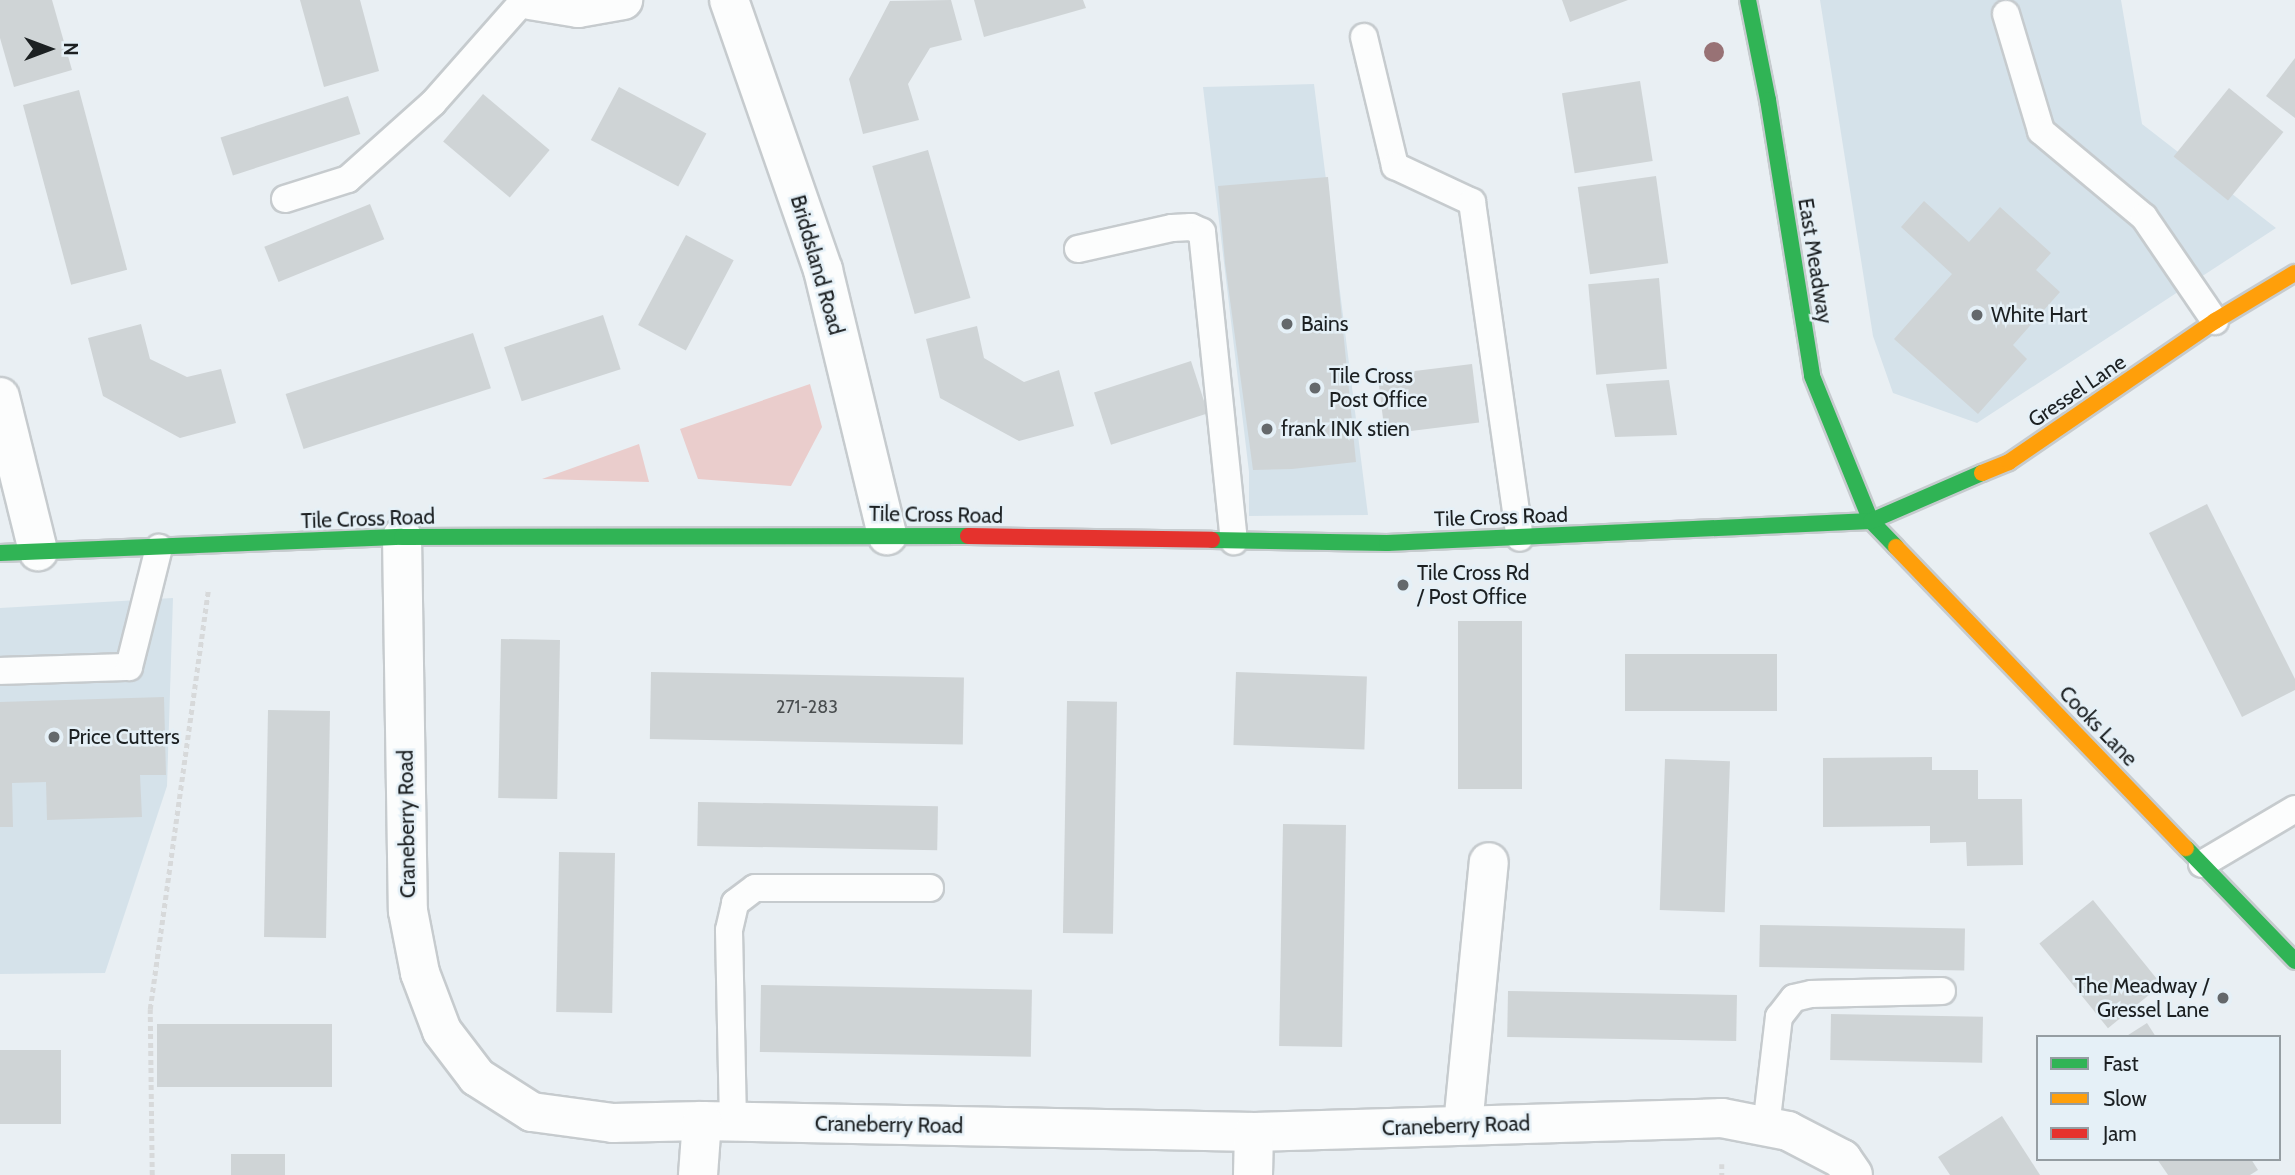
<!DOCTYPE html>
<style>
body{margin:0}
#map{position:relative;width:2295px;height:1175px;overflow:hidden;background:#e9eff3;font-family:Cabin,sans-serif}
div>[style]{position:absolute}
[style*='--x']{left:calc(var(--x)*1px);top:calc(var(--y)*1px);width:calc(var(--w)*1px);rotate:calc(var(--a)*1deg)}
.built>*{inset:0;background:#d5e2ea}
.green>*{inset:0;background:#eacdcc}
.building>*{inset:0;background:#cfd4d6;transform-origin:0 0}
.path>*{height:4.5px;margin-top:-2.25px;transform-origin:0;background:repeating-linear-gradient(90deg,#d7d9da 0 5px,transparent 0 8.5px)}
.roads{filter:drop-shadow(2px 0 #c6cbce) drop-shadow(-2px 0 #c6cbce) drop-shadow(0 2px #c6cbce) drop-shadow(0 -2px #c6cbce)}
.lane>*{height:26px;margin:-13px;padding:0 13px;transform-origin:13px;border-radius:13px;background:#fcfdfd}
.street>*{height:38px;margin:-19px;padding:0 19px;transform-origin:19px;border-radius:19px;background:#fcfdfd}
.fast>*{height:16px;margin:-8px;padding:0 8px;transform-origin:8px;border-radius:8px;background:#30b455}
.slow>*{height:16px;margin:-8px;padding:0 8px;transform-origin:8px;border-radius:8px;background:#ff9f0a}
.jam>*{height:16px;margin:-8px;padding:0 8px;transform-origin:8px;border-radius:8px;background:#e5322d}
.trees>*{width:20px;height:20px;margin:-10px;border-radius:50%;background:#987275}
.dots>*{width:19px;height:19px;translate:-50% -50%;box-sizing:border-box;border:4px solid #e5f0f7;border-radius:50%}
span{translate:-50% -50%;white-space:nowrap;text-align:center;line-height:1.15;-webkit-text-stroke:5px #e5f0f7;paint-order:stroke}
.number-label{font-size:18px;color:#494d4f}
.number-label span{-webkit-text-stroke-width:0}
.street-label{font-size:21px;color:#1c2022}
.poi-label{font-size:21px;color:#1c2022}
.left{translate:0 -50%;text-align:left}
.right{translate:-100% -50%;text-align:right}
.legend{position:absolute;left:2036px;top:1035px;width:245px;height:126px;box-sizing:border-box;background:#e5f0f7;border:2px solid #959da2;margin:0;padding:9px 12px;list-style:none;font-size:21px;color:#1c2022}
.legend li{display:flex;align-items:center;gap:14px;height:35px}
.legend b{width:35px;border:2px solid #959da2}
.north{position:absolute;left:14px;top:14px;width:70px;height:70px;-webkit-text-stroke:5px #e5f0f7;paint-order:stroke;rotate:90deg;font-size:19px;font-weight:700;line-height:28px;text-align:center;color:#1c2022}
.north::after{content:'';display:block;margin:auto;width:24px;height:32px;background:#1c2022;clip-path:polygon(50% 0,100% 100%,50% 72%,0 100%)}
</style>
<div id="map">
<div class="built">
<div style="clip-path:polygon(1820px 0,2121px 0,2142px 124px,2276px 228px,1977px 423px,1893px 393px,1873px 336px)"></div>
<div style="clip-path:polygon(1314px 84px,1368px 515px,1249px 516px,1249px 472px,1203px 87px)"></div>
<div style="clip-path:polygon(173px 598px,167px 786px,105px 973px,0 974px,0 608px)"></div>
</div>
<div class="green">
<div style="clip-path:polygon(810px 384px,822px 427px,791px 486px,698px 479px,680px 429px)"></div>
<div style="clip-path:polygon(639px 444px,649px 482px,542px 479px)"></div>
</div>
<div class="building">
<div style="clip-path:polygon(0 0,52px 0,72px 70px,14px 87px,0 38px)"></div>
<div style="clip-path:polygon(300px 0,360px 0,379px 71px,324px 87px)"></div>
<div style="clip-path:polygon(951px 0,962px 40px,930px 48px,908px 84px,919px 120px,863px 134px,849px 79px,890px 1px)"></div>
<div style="clip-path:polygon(974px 0,1083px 0,1086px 8px,984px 37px)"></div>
<div style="clip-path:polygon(1562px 0,1628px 0,1570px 22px)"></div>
<div style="clip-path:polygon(2295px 58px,2295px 118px,2266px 96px)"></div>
<div style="left:1640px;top:81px;width:81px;height:79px;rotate:81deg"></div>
<div style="left:619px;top:87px;width:99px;height:60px;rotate:28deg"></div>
<div style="left:2229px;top:88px;width:70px;height:88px;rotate:39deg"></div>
<div style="left:79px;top:90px;width:186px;height:58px;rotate:75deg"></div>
<div style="left:483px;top:94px;width:87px;height:62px;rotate:40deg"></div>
<div style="left:348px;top:96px;width:40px;height:134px;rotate:72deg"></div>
<div style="left:928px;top:150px;width:154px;height:58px;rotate:74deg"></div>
<div style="left:1656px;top:176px;width:88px;height:79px;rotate:82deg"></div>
<div style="clip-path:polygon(1328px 177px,1356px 462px,1292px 469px,1253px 470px,1225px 263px,1218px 186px)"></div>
<div style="clip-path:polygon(1924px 201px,1969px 242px,2000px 207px,2051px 253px,2036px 270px,2060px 292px,2013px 345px,2027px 359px,1978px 414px,1894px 339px,1952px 274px,1901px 227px)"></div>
<div style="left:370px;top:204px;width:38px;height:114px;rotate:68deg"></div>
<div style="left:686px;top:235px;width:54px;height:102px;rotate:28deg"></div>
<div style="left:1659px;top:278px;width:91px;height:71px;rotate:85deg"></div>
<div style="left:603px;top:315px;width:57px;height:104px;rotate:72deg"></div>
<div style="clip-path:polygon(141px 324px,150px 359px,187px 377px,221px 369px,236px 423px,180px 438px,103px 396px,88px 338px)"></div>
<div style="clip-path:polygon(977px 326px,984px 358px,1024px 382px,1059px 370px,1074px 426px,1019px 441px,940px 398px,926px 339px)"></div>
<div style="left:473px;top:333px;width:58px;height:197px;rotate:72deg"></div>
<div style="left:1191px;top:361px;width:55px;height:102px;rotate:72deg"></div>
<div style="left:1472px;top:364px;width:59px;height:95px;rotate:83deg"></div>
<div style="clip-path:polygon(1669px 380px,1677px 435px,1615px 437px,1606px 384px)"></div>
<div style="clip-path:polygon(2207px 504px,2295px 679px,2295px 690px,2242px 717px,2149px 533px)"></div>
<div style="left:1458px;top:621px;width:64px;height:168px"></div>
<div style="left:501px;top:639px;width:59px;height:159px;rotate:1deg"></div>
<div style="left:1777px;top:654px;width:57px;height:152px;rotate:90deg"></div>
<div style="left:651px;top:672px;width:313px;height:67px;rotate:1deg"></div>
<div style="left:1236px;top:672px;width:131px;height:73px;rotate:2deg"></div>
<div style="clip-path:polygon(164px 697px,166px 775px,140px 775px,142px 817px,47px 820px,46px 782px,12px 783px,13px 827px,0 827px,0 702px)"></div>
<div style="left:1067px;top:701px;width:50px;height:232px;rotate:1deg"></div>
<div style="left:268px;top:710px;width:62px;height:227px;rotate:1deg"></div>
<div style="clip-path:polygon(1932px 757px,1932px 770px,1978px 770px,1978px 799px,2022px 799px,2023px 865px,1967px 866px,1966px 842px,1930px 843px,1930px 826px,1823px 827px,1823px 758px)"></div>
<div style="left:1665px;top:759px;width:65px;height:151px;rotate:2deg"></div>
<div style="left:698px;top:802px;width:240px;height:44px;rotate:1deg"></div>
<div style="left:1283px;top:824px;width:63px;height:222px;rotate:1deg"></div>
<div style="left:559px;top:852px;width:56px;height:160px;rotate:1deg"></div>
<div style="left:2093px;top:900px;width:109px;height:69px;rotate:51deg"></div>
<div style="left:1760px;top:925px;width:205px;height:42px;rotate:1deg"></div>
<div style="left:761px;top:985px;width:271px;height:67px;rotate:1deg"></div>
<div style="left:1508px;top:991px;width:229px;height:46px;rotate:1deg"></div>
<div style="left:1831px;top:1014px;width:152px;height:46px;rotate:1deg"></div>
<div style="clip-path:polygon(2147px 1023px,2156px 1037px,2125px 1037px)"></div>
<div style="left:157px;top:1024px;width:175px;height:63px"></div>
<div style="left:0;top:1050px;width:61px;height:74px"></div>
<div style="clip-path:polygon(2002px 1116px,2040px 1175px,1950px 1175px,1938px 1157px)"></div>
<div style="left:285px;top:1154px;width:21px;height:54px;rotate:90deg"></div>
<div style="clip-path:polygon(2157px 1159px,2251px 1159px,2258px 1170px,2250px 1175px,2168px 1175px)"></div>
</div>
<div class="path">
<div style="--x:1722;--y:1164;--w:11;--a:90"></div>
<div style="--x:152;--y:1175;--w:166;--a:-90.7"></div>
<div style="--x:150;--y:1009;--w:424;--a:-82.1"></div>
</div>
<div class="roads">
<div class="lane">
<div style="--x:2006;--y:14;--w:122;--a:73.3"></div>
<div style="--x:2041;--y:131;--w:134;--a:39.9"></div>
<div style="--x:2144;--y:217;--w:126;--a:55.7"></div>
<div style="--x:1364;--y:37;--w:133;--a:76.5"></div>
<div style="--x:1395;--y:166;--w:85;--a:25.1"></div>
<div style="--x:1472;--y:202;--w:339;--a:81.9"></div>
<div style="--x:285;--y:199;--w:66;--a:-17.6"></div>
<div style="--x:348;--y:179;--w:114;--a:-41.8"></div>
<div style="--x:433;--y:103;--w:137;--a:-48.5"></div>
<div style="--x:1078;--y:249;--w:96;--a:-12.6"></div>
<div style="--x:1172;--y:228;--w:19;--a:-3"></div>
<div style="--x:1191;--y:227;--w:12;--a:24"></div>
<div style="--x:1202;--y:232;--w:311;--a:84.1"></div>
<div style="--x:0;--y:671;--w:129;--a:-1.8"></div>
<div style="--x:129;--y:667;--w:123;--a:-75.9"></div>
<div style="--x:2202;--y:864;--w:108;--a:-30.6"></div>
<div style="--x:733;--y:1122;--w:192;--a:-91.2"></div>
<div style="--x:729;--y:930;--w:28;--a:-77"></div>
<div style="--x:735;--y:903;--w:25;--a:-37"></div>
<div style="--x:755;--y:888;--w:175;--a:0"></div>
<div style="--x:1766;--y:1127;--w:111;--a:-83.3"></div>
<div style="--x:1779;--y:1017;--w:24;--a:-52"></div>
<div style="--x:1794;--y:998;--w:18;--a:-13"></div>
<div style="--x:1812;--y:994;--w:130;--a:-1.3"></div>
</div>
<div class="street">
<div style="--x:530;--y:0;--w:49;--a:9.5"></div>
<div style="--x:578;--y:8;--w:46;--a:-10.1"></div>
<div style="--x:729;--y:0;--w:286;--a:70.8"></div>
<div style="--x:823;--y:270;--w:273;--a:76.4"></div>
<div style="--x:0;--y:397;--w:159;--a:76.1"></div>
<div style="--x:402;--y:537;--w:374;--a:89.1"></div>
<div style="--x:408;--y:911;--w:63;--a:79"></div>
<div style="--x:420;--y:973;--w:62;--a:69.2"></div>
<div style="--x:442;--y:1031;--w:58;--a:52.7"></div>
<div style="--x:477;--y:1077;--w:65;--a:32.5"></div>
<div style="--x:532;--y:1112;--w:82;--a:7.7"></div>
<div style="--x:613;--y:1123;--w:89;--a:-1.3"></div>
<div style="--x:702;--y:1121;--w:552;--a:1.14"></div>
<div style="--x:1254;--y:1132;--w:468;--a:-1.7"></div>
<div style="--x:1722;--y:1118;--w:67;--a:11.1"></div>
<div style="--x:1788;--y:1131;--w:61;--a:27.4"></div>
<div style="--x:1842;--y:1159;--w:19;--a:55"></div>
<div style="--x:1463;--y:1125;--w:264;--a:-84.4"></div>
<div style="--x:698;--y:1175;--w:54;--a:-85.8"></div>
<div style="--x:1253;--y:1175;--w:43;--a:-88.7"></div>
</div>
<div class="fast">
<div style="--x:1748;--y:0;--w:102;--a:78.7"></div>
<div style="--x:1768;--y:100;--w:279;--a:80.9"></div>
<div style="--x:1812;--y:376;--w:157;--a:67.9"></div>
<div style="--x:1871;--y:521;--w:36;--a:46"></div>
<div style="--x:1212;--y:540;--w:175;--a:1"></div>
<div style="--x:1387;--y:543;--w:484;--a:-2.6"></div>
<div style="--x:1871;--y:521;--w:121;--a:-23.4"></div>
<div style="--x:0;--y:553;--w:402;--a:-2.3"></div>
<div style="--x:402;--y:537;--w:566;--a:-0.1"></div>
<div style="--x:2186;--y:848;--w:157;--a:46"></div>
</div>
<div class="slow">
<div style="--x:1982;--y:473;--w:29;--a:-22"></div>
<div style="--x:2009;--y:462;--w:250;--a:-34.4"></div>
<div style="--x:2215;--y:321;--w:93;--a:-31"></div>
<div style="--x:1896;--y:547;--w:418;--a:46.1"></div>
</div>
<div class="jam">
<div style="--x:968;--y:536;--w:244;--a:0.9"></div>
</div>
</div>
<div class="trees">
<div style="left:1714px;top:52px"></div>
</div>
<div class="dots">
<div style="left:1977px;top:315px;background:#64686b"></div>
<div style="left:1287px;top:324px;background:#64686b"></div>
<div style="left:1315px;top:388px;background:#64686b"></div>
<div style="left:1267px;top:429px;background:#64686b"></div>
<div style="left:1403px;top:585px;background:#64686b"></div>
<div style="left:54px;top:737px;background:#64686b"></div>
<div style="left:2223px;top:998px;background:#64686b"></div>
</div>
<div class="number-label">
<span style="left:807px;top:707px">271-283</span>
</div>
<div class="street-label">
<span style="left:1815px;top:261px;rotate:81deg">East Meadway</span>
<span style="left:817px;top:265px;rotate:74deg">Briddsland Road</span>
<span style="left:2077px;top:391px;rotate:-34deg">Gressel Lane</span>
<span style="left:936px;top:515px;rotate:1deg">Tile Cross Road</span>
<span style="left:1501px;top:517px;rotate:-2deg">Tile Cross Road</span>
<span style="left:368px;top:519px;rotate:-2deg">Tile Cross Road</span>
<span style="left:2098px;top:726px;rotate:46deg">Cooks Lane</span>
<span style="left:407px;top:824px;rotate:-91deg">Craneberry Road</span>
<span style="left:889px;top:1125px;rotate:1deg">Craneberry Road</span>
<span style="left:1456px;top:1126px;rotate:-2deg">Craneberry Road</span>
</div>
<div class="poi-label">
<span class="left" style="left:1991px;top:315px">White Hart</span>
<span class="left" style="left:1301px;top:324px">Bains</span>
<span class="left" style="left:1329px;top:388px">Tile Cross<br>Post Office</span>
<span class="left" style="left:1281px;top:429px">frank INK stien</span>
<span class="left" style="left:1417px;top:585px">Tile Cross Rd<br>/ Post Office</span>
<span class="left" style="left:68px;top:737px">Price Cutters</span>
<span class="right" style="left:2209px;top:998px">The Meadway /<br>Gressel Lane</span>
</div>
<ul class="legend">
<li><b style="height:9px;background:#30b455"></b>Fast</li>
<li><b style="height:9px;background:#ff9f0a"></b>Slow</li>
<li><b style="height:9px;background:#e5322d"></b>Jam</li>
</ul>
<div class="north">N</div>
</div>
